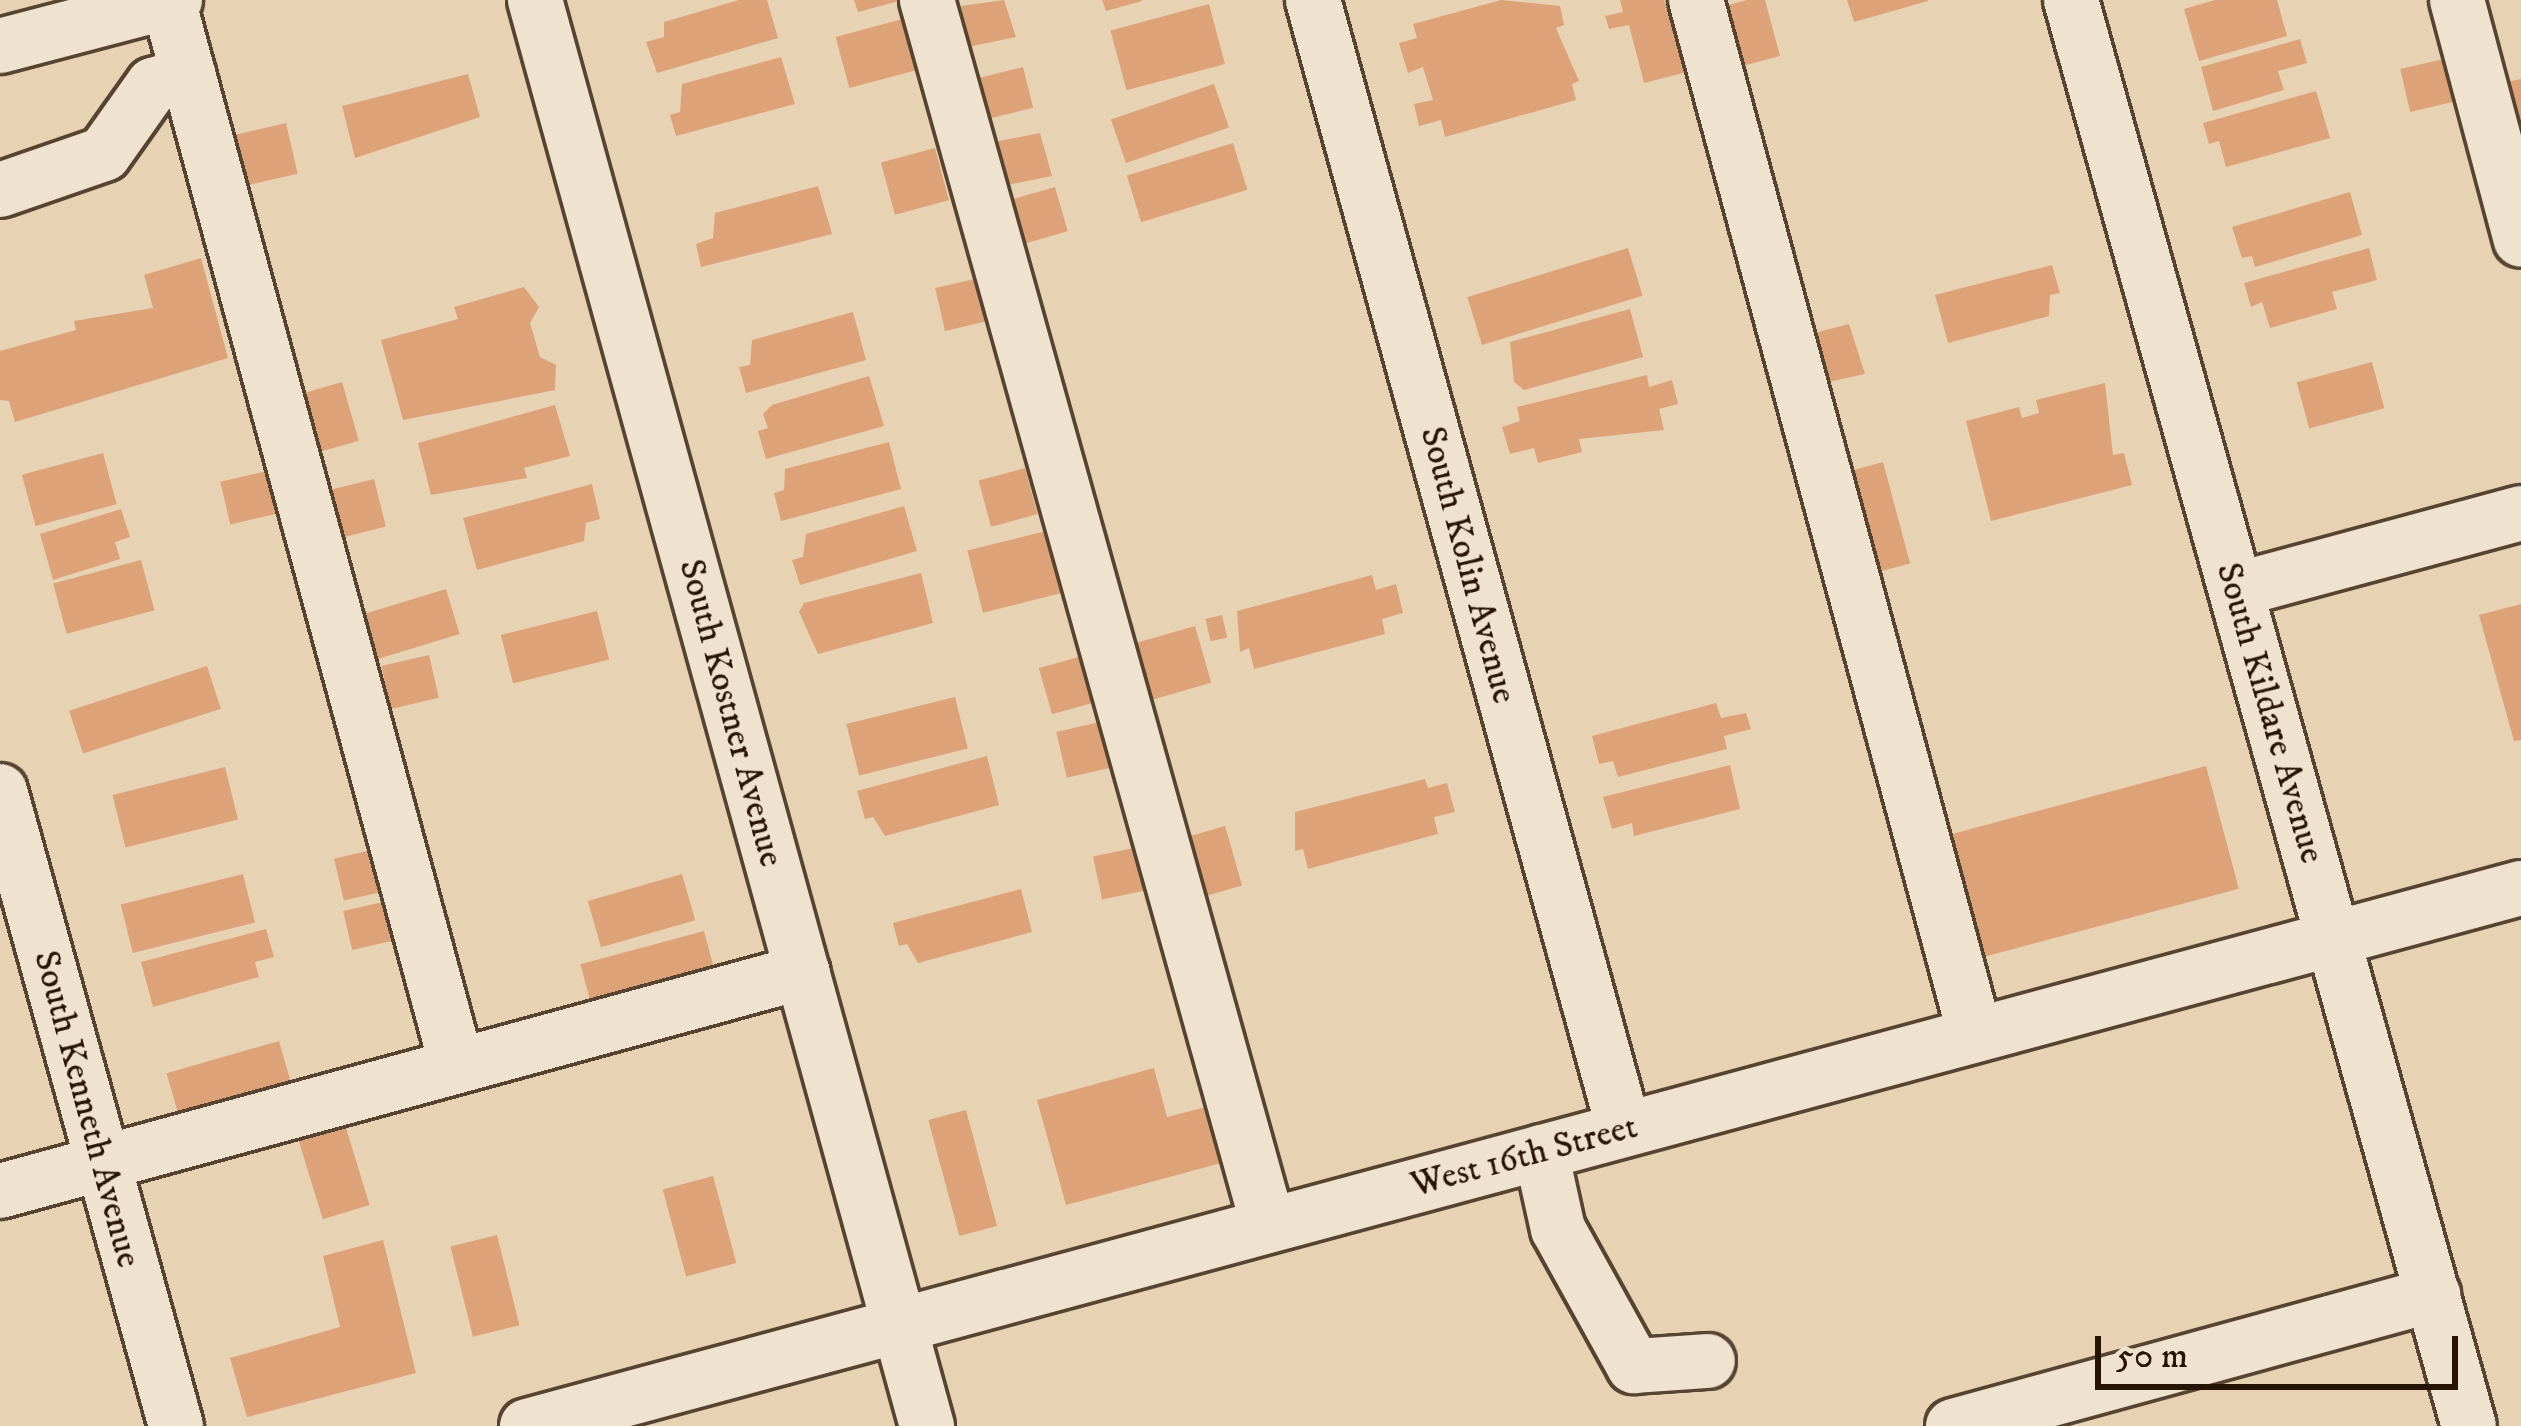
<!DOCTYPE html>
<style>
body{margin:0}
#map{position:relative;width:2521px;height:1426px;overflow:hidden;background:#e7d3b3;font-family:"IM FELL DW Pica",serif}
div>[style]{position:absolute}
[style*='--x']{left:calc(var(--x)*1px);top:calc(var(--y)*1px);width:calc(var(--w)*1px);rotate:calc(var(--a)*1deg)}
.building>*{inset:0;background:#dea279;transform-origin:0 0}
.roads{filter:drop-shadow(3px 0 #564430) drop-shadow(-3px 0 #564430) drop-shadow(0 3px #564430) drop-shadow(0 -3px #564430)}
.minor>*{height:54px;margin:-27px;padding:0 27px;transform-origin:27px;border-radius:27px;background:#efe2ce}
span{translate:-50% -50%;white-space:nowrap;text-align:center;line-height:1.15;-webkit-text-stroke:9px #efe2ce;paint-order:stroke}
.street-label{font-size:36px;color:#261404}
.scale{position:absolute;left:2095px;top:1336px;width:363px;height:54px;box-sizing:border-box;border:6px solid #261404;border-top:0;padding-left:15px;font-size:36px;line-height:42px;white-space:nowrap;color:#261404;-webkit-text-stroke:9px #efe2ce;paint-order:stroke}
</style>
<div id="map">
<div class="building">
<div style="clip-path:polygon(739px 0,767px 0,778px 38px,657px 73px,646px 42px,664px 37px,664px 22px)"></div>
<div style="clip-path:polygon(854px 0,899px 0,899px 1px,858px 12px)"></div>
<div style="clip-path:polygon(1004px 0,1016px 37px,968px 47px,961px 6px)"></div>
<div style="clip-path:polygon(1102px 0,1142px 0,1142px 1px,1106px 11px)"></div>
<div style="clip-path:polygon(1501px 0,1560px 6px,1564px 25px,1556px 28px,1579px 81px,1572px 84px,1576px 100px,1445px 137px,1441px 120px,1419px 126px,1414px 104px,1433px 100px,1423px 67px,1408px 73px,1399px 43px,1417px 38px,1413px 24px)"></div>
<div style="clip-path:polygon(1620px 0,1664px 0,1687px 72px,1644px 83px,1629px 25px,1609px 29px,1605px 16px,1623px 12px)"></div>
<div style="clip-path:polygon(1747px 0,1765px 0,1780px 56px,1731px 69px,1714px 9px)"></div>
<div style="clip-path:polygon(1847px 0,1928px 0,1928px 1px,1854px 22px)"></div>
<div style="clip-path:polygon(2215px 0,2277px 0,2287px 36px,2199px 61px,2184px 9px)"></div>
<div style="left:1209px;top:4px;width:62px;height:102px;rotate:75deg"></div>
<div style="left:910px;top:17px;width:53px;height:77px;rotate:75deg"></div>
<div style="clip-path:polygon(2300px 39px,2307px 63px,2278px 71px,2284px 90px,2213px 111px,2201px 67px)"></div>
<div style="clip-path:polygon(781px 57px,795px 104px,676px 136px,670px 115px,680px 112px,682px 84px)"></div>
<div style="left:2448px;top:58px;width:44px;height:49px;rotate:77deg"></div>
<div style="left:1023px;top:67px;width:42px;height:48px;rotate:76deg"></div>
<div style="clip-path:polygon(468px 74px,480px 117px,355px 158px,342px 106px)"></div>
<div style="clip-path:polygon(2521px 79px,2521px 123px,2504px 127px,2494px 85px)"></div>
<div style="left:1214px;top:84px;width:46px;height:109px;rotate:71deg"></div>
<div style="clip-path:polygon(2316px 91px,2330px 138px,2226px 167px,2219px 141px,2209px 144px,2203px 123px)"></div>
<div style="left:286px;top:123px;width:52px;height:52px;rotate:77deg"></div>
<div style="clip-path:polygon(1040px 133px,1052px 176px,1007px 185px,994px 142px)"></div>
<div style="left:1233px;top:143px;width:49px;height:111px;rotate:73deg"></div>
<div style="left:935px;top:148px;width:54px;height:56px;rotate:75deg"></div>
<div style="clip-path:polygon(818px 186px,832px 234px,701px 267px,696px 244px,713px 238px,715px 213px)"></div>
<div style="left:1055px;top:187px;width:46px;height:46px;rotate:74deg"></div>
<div style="clip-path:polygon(2350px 192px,2362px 235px,2255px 267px,2252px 256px,2242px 258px,2232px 227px)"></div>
<div style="left:1628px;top:248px;width:50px;height:168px;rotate:73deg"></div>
<div style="clip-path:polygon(2369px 248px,2377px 280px,2332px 292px,2337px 309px,2270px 328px,2262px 302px,2251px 307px,2244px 283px)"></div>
<div style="clip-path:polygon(201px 258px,228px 358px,15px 422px,9px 401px,0 400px,0 351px,76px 330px,74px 321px,153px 308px,144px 275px)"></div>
<div style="clip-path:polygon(2052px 265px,2060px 293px,2050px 295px,2049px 316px,1948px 343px,1935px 295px)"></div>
<div style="left:979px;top:278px;width:44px;height:45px;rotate:77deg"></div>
<div style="clip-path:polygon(524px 287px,539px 307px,530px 323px,540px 357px,556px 365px,555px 390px,403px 420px,381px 340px,458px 319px,454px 307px)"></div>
<div style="clip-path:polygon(1630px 309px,1643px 357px,1524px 390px,1514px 382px,1510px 342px)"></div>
<div style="clip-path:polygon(853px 312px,866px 360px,746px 393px,739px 367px,750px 365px,752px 340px)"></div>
<div style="clip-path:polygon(1849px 324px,1865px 374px,1815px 385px,1799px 337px)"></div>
<div style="left:2372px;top:362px;width:48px;height:78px;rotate:75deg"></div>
<div style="clip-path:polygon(1647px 375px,1649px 387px,1672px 380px,1678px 404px,1659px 409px,1664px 430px,1579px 439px,1582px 452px,1538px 463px,1534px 448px,1510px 454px,1502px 427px,1520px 421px,1517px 407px)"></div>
<div style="clip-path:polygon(869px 376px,884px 426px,766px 459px,758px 431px,768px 428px,763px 414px,772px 405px)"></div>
<div style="left:342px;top:382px;width:61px;height:44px;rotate:74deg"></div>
<div style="clip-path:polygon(2105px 383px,2113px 455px,2124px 453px,2132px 485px,1991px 521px,1966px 421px,2019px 407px,2022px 418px,2039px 413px,2036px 400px)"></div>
<div style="clip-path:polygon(555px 405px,570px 456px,524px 468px,527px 478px,431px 495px,418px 443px)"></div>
<div style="clip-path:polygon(889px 442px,901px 489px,781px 521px,774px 493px,784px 490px,785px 469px)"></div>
<div style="left:103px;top:453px;width:53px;height:84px;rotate:75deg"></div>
<div style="left:1883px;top:462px;width:105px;height:43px;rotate:75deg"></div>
<div style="left:1025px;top:468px;width:48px;height:48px;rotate:75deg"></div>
<div style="left:271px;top:470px;width:44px;height:52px;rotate:77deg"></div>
<div style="left:374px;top:479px;width:49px;height:49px;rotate:76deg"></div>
<div style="clip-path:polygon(592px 484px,600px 519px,586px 523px,584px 541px,477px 570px,463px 518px)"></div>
<div style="clip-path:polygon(904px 506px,917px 551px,800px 585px,792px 560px,803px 557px,806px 534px)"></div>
<div style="clip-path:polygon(121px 509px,130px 537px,115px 542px,120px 559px,53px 580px,40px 534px)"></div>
<div style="left:1046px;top:531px;width:64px;height:81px;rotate:76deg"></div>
<div style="left:141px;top:560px;width:52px;height:91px;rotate:75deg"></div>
<div style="clip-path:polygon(921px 573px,933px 623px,818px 654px,799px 612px,804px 603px)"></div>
<div style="clip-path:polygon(1372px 575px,1376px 590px,1396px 584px,1403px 613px,1382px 619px,1385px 634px,1254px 669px,1249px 648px,1240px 652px,1237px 611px)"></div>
<div style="left:446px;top:589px;width:47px;height:97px;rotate:73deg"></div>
<div style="clip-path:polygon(2521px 604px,2521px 740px,2514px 741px,2479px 615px)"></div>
<div style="left:597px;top:611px;width:50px;height:99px;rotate:76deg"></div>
<div style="left:1222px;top:615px;width:23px;height:17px;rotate:77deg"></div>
<div style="left:1195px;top:626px;width:59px;height:67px;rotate:74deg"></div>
<div style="left:429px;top:655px;width:44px;height:49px;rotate:77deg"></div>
<div style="left:1085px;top:655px;width:48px;height:48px;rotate:74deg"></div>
<div style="left:207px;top:666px;width:45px;height:145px;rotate:72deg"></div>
<div style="left:955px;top:697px;width:53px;height:112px;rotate:76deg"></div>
<div style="clip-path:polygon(1716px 703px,1721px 718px,1746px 713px,1751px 729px,1724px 736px,1727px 749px,1618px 777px,1613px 761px,1599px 764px,1592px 736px)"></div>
<div style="left:1104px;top:721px;width:47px;height:49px;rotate:77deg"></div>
<div style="clip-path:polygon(987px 756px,999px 805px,885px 836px,873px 817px,865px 819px,857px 791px)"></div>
<div style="clip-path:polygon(1730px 765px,1740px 809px,1634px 836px,1632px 823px,1612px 829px,1603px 797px)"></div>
<div style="left:2206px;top:766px;width:127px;height:274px;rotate:75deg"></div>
<div style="left:225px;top:767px;width:54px;height:116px;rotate:76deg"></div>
<div style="clip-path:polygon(1425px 779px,1428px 788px,1447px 783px,1455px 812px,1434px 817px,1438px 834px,1308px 869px,1303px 849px,1295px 851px,1295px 812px)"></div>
<div style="left:1225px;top:826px;width:62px;height:47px;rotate:74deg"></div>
<div style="left:1138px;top:847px;width:44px;height:46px;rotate:78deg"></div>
<div style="left:376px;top:849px;width:43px;height:43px;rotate:77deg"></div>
<div style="left:243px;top:874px;width:50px;height:126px;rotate:76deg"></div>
<div style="left:682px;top:874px;width:48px;height:98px;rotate:74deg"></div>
<div style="clip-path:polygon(1021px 889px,1032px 932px,918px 963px,907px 944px,899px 946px,893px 923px)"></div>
<div style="left:387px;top:901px;width:40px;height:45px;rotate:77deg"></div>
<div style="clip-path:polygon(266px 929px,274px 957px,255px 962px,259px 977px,153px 1007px,141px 962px)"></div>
<div style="left:704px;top:931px;width:47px;height:128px;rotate:75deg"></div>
<div style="left:279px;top:1041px;width:50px;height:117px;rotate:74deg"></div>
<div style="clip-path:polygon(1154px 1068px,1167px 1117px,1210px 1106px,1225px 1162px,1066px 1205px,1037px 1100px)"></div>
<div style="left:966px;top:1110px;width:120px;height:39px;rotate:75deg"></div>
<div style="left:343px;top:1118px;width:91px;height:49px;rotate:73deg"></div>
<div style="left:713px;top:1176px;width:90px;height:52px;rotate:75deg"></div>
<div style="left:497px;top:1235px;width:93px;height:48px;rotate:76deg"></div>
<div style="clip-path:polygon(383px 1240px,416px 1373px,247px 1417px,230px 1358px,340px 1327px,323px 1256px)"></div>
</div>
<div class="roads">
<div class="minor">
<div style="--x:168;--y:0;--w:1104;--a:74.83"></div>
<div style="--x:535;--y:0;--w:1479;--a:74.63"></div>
<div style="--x:927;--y:0;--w:1272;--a:74.44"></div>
<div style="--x:1313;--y:0;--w:1171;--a:74.6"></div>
<div style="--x:1696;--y:0;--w:1071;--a:74.9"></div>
<div style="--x:2071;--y:0;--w:1480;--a:74.41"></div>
<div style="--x:2457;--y:0;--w:248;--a:75.1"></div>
<div style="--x:0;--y:46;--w:181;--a:-14.7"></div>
<div style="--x:0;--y:190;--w:110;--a:-19.1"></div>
<div style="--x:104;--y:154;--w:85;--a:-54.6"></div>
<div style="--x:153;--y:85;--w:37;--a:-17"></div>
<div style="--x:2236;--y:590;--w:295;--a:-15.1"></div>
<div style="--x:0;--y:791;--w:659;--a:74.51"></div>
<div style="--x:1541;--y:1152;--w:79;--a:77.6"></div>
<div style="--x:1558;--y:1229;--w:157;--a:61"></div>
<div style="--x:1634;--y:1366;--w:74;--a:-3.9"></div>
<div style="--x:0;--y:1191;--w:832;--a:-15.26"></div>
<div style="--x:527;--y:1426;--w:2065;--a:-15.1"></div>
<div style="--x:1953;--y:1426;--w:498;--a:-15.3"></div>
</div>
</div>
<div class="street-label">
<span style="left:1468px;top:565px;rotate:75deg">South Kolin Avenue</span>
<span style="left:731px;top:713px;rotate:75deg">South Kostner Avenue</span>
<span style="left:2270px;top:713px;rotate:74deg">South Kildare Avenue</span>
<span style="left:87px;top:1109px;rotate:75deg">South Kenneth Avenue</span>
<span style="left:1524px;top:1156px;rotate:-15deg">West 16th Street</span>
</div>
<div class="scale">50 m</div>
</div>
